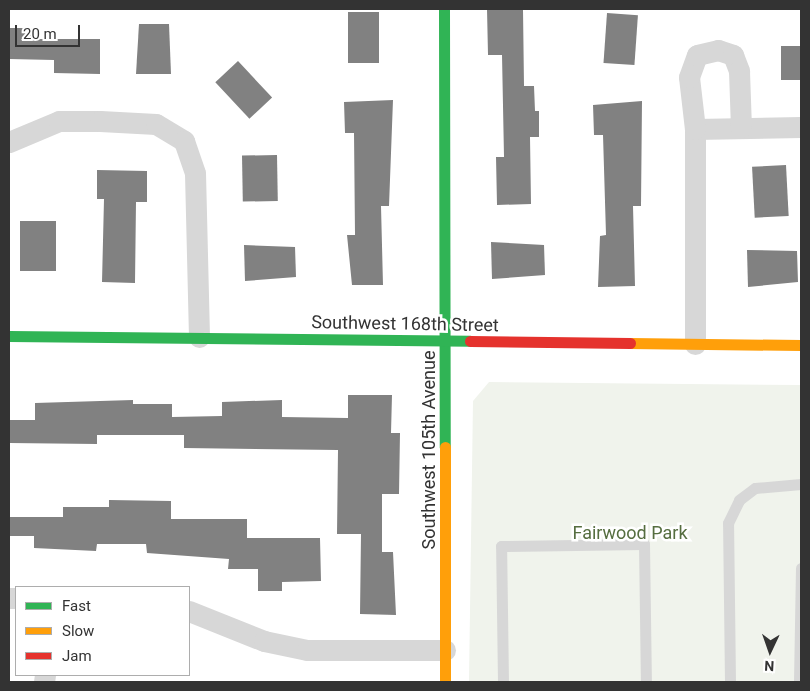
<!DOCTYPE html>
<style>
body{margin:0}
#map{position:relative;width:810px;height:691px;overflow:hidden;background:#fff;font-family:Roboto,sans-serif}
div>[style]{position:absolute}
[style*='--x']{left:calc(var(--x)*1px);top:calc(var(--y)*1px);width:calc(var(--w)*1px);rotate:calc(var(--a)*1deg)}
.green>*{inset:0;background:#f0f3ec}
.building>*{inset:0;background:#818181;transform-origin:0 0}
.lane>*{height:11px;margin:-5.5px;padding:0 5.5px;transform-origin:5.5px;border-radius:5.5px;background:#d7d7d7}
.street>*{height:21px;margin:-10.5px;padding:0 10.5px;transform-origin:10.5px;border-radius:10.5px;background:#d7d7d7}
.fast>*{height:11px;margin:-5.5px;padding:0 5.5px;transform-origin:5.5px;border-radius:5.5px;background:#30b455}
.slow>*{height:11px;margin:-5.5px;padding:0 5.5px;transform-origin:5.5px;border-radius:5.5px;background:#ff9f0a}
.jam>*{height:11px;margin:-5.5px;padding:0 5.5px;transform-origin:5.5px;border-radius:5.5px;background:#e5322d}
span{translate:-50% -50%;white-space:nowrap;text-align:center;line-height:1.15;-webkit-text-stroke:5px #fff;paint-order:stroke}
.street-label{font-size:18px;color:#333}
.park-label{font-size:18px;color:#566e40}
.frame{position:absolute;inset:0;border:10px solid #333;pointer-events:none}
.legend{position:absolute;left:15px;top:586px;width:175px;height:90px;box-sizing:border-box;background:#fff;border:1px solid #adadad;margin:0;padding:6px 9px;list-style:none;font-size:15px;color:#333}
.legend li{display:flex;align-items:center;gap:10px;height:25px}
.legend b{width:25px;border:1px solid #adadad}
.north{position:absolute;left:745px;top:626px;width:50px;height:50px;-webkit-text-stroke:4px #fff;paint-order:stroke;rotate:183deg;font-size:14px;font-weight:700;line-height:20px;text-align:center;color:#333}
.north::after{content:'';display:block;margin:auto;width:18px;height:22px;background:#333;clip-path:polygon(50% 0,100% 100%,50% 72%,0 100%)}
.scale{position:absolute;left:15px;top:25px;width:65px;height:22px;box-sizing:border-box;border:2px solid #333;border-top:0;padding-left:6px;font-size:15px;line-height:18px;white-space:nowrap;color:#333;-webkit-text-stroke:4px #fff;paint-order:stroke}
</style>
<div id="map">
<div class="green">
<div style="clip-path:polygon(489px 382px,801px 385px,801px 682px,469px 682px,473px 401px)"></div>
</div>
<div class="building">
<div style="clip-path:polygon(487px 9px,523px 9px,524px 86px,534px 86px,535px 111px,539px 111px,539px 137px,530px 137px,531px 204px,497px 205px,496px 157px,504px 157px,502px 55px,488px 55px)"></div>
<div style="left:379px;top:12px;width:51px;height:31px;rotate:90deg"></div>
<div style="left:607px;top:13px;width:31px;height:50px;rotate:4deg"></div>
<div style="clip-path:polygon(139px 24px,169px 24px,171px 74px,136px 74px)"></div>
<div style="clip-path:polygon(9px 28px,34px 28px,34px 39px,100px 39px,100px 74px,54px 73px,54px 60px,9px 59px)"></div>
<div style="left:781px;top:46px;width:20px;height:34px"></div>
<div style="left:238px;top:61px;width:50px;height:31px;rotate:47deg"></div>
<div style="clip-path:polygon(393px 100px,389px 206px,381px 206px,383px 285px,352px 285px,347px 235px,355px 235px,354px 133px,345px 133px,344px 102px)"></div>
<div style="clip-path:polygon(642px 101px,641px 206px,633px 206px,635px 286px,598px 287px,600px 236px,606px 235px,603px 135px,594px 135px,593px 105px)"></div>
<div style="left:277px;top:155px;width:46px;height:35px;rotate:89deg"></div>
<div style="left:786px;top:165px;width:51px;height:34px;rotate:87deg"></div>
<div style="clip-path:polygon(97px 170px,147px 171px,147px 202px,136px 202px,135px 283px,102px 282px,104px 199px,97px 199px)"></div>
<div style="left:20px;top:221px;width:36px;height:50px"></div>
<div style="clip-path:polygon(491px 242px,544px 245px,545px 275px,492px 279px)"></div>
<div style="clip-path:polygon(244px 245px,295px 247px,296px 277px,245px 281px)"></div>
<div style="clip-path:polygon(747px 250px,797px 251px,798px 282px,748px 287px)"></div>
<div style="clip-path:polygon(348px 395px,392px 395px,391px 433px,400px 433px,399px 494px,382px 494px,382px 552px,393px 552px,396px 615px,360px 614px,361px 534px,337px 534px,338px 450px,184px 448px,184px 435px,97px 435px,97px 444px,9px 443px,9px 420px,35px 420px,35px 403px,133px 400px,133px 404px,172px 404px,172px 417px,222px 416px,222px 402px,282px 400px,282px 417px,348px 418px)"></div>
<div style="clip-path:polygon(109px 500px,171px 501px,171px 519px,247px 519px,247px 538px,320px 538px,321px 581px,282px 582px,282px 591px,258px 591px,258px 569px,228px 569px,229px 559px,147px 553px,146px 544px,97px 544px,96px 551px,34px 548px,34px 536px,9px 536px,9px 517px,63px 517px,63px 507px,109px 507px)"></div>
</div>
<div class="lane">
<div style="--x:503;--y:682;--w:136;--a:-90.8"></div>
<div style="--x:501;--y:546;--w:143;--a:-0.8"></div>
<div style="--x:644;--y:544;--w:138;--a:89.2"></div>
<div style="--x:730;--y:682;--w:159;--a:-90.7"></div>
<div style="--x:728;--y:523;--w:25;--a:-64"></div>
<div style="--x:739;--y:500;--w:20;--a:-37"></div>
<div style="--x:755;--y:488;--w:46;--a:-5"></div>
<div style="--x:799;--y:682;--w:114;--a:-89"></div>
</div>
<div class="street">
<div style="--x:695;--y:129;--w:106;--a:-1.1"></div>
<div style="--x:9;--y:142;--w:54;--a:-22.8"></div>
<div style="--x:59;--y:121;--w:41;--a:0"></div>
<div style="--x:100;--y:121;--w:56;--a:3.1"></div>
<div style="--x:156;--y:124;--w:33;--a:31"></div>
<div style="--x:184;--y:141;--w:34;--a:71"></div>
<div style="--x:195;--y:173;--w:164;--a:88.6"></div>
<div style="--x:695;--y:344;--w:215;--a:-90"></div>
<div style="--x:695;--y:129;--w:52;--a:-96.6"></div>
<div style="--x:689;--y:77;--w:23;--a:-70"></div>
<div style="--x:697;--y:55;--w:22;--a:-13"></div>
<div style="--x:718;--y:50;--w:16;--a:18"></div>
<div style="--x:733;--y:55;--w:17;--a:69"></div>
<div style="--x:739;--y:71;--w:56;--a:88"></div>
<div style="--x:9;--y:598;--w:7;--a:0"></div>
<div style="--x:189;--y:611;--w:81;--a:21.8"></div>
<div style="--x:264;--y:641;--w:44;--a:11.8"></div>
<div style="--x:307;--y:650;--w:138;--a:0"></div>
<div style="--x:44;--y:682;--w:7;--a:-82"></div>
</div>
<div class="fast">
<div style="--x:444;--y:9;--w:438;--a:89.9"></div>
<div style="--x:9;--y:336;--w:461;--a:0.6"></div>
</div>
<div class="slow">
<div style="--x:630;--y:343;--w:171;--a:0.7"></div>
<div style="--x:445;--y:447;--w:235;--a:90"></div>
</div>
<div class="jam">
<div style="--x:470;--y:341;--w:160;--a:0.7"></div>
</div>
<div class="street-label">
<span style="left:405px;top:324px;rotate:1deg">Southwest 168th Street</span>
<span style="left:429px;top:450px;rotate:-90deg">Southwest 105th Avenue</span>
</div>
<div class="park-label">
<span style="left:630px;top:533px">Fairwood Park</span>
</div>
<div class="frame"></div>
<ul class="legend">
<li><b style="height:6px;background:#30b455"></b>Fast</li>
<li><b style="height:6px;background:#ff9f0a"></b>Slow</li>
<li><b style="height:6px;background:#e5322d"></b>Jam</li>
</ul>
<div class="north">N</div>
<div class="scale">20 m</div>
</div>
